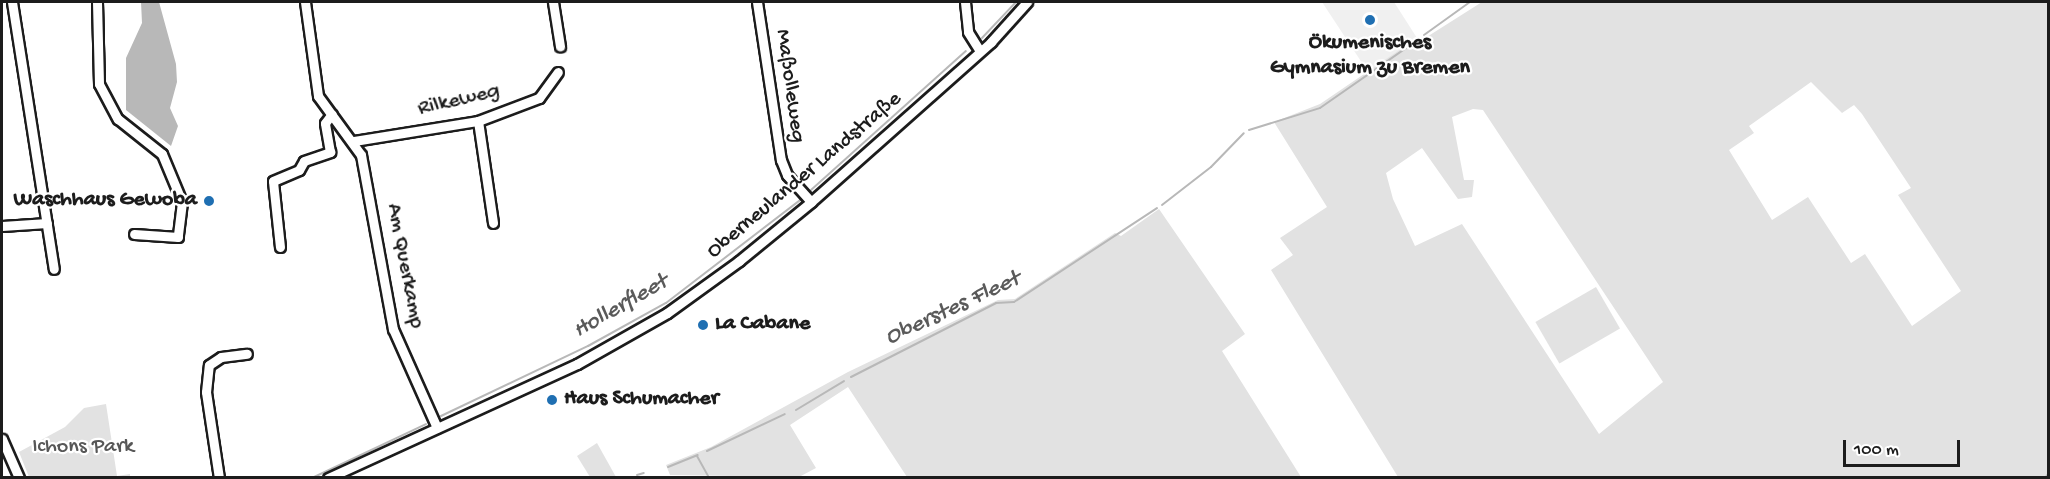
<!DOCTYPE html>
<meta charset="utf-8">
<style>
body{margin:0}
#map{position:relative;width:2050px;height:479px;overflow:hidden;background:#fff;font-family:"Gochi Hand",sans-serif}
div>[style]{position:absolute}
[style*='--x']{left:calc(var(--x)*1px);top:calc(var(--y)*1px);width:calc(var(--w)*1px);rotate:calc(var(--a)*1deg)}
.built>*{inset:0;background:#f0f0f0}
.green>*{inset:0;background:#e2e2e2;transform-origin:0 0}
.water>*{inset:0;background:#b8b8b8}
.stream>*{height:2px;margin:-1px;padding:0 1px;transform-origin:1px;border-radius:1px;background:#b8b8b8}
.roads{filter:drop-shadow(2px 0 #1c1c1c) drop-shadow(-2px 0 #1c1c1c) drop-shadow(0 2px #1c1c1c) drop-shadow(0 -2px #1c1c1c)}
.minor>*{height:9px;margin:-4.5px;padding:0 4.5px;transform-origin:4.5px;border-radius:4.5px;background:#fff}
.dots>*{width:16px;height:16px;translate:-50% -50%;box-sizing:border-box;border:3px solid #fff;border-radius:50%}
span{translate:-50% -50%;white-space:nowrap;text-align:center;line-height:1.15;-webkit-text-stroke:4.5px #fff;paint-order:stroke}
.poi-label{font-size:22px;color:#1c1c1c;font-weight:700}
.right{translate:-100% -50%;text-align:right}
.left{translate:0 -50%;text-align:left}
.street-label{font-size:22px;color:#1c1c1c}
.park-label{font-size:22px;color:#575757}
.water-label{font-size:24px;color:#5a5a5a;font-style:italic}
.frame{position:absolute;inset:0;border:3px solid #1c1c1c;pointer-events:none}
.scale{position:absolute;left:1843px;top:440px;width:117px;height:27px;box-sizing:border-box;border:3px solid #1c1c1c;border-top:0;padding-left:8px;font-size:18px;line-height:21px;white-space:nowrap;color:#1c1c1c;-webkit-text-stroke:4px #fff;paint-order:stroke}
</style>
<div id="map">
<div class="built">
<div style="clip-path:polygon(1322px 2px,1394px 2px,1417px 38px,1368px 72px)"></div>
</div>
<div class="green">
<div style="clip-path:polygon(evenodd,1482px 2px,2048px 2px,2048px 476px,1398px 477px,1271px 270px,1293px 255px,1280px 238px,1327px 207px,1274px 122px,1320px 104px,1417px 38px,1422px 40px,1482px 2px,1811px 82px,1842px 113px,1854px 105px,1862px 114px,1911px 188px,1898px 195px,1961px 291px,1912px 326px,1865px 254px,1851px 263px,1808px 197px,1772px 220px,1729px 150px,1754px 133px,1749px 126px,1811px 82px,1482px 2px,1473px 109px,1483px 110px,1663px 382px,1599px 434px,1462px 224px,1415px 246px,1393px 199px,1386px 173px,1422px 148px,1458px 199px,1472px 197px,1474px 180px,1464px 180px,1452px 117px,1473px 109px)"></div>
<div style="clip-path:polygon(1159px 209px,1245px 334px,1222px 351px,1301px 477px,907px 477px,848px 387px,790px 425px,816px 468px,799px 477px,670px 475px,666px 465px,711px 447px,848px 372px,998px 300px,1015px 299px,1115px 233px,1121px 236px)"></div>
<div style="left:1596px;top:287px;width:48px;height:70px;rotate:60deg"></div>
<div style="clip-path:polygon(106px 404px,117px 476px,130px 474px,130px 477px,29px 477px,19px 452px,65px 427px,84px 408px)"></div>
<div style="clip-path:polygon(597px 443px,616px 477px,590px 477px,577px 456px)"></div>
</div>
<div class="water">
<div style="clip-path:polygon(141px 2px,159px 2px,176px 64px,177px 82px,170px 108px,178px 126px,171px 146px,126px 110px,126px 58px,142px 23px)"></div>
</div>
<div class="stream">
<div style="--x:1424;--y:35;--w:57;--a:-35.7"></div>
<div style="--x:982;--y:38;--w:50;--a:-46.6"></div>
<div style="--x:1249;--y:130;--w:74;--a:-17.2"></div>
<div style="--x:1320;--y:108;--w:117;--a:-34.9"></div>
<div style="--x:811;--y:190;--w:208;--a:-41.9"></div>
<div style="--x:1162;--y:205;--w:62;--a:-37.8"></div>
<div style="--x:1211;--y:167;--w:47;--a:-45.9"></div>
<div style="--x:851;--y:377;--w:163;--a:-27"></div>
<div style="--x:996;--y:303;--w:18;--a:-3"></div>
<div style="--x:1014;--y:302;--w:171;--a:-33.3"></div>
<div style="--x:796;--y:410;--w:56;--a:-31.1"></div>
<div style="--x:441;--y:416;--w:163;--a:-25.5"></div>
<div style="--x:588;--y:346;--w:89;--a:-28.9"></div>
<div style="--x:666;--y:303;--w:169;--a:-37.5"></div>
<div style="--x:707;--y:451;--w:86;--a:-25.4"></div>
<div style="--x:697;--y:456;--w:25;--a:61"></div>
<div style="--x:668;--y:467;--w:32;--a:-22"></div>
<div style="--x:637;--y:475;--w:7;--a:-16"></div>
<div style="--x:312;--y:478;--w:126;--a:-25.3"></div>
<div style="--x:2045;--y:478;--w:5;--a:-53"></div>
</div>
<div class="roads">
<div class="minor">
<div style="--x:12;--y:2;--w:270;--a:81.1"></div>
<div style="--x:97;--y:2;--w:82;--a:88.6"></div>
<div style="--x:99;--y:84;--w:40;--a:62"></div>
<div style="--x:118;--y:119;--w:56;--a:38.5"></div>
<div style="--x:162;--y:154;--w:52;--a:67.4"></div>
<div style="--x:182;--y:202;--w:35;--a:97"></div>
<div style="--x:178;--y:237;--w:44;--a:-176.1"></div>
<div style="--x:305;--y:2;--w:95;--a:82.1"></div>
<div style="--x:318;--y:96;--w:73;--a:53.9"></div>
<div style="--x:361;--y:155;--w:177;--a:79.6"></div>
<div style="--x:393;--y:329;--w:108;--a:66"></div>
<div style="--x:553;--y:2;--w:45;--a:81"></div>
<div style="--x:757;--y:2;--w:160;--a:81.4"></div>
<div style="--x:781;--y:160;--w:16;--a:68"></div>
<div style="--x:787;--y:175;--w:36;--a:48"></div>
<div style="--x:965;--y:2;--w:30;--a:84"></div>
<div style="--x:968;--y:32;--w:22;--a:58"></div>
<div style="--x:478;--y:121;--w:103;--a:81.6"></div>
<div style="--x:354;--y:141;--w:126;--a:-9.2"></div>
<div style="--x:478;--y:121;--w:65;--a:-20.7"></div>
<div style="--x:539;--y:98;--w:32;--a:-54"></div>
<div style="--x:2;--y:226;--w:45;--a:-3.8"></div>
<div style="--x:280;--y:247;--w:66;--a:-96.1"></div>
<div style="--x:273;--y:181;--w:28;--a:-23"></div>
<div style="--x:299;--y:170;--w:10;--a:-61"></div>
<div style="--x:304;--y:161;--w:28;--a:-19"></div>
<div style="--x:330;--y:152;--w:29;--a:-100"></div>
<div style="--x:325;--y:123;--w:11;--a:-52"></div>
<div style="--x:2;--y:439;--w:43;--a:66.4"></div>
<div style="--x:219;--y:478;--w:87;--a:-98.6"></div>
<div style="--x:206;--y:392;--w:27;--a:-84"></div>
<div style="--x:209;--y:365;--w:14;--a:-34"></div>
<div style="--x:221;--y:357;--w:26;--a:-7"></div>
<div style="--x:328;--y:478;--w:274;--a:-24.6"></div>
<div style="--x:577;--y:364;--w:103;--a:-29.5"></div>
<div style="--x:667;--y:313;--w:89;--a:-35.8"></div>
<div style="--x:739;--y:261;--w:93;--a:-39.3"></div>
<div style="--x:811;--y:202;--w:241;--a:-41.6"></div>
<div style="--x:991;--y:42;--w:54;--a:-48"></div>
</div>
</div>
<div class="dots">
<div style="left:1370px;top:20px;background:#1f6fb2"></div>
<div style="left:209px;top:201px;background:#1f6fb2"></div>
<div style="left:703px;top:325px;background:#1f6fb2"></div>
<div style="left:552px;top:400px;background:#1f6fb2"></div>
</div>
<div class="poi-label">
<span style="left:1370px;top:56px">Ökumenisches<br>Gymnasium zu Bremen</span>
<span class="right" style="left:197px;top:201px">Waschhaus Gewoba</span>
<span class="left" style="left:715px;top:325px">La Cabane</span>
<span class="left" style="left:564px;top:400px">Haus Schumacher</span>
</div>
<div class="street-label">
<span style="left:789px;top:86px;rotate:82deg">Maßolleweg</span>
<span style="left:459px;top:101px;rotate:-13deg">Rilkeweg</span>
<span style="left:805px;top:176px;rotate:-40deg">Oberneulander Landstraße</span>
<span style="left:404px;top:266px;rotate:79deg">Am Querkamp</span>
</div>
<div class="park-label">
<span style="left:83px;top:448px">Ichons Park</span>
</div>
<div class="water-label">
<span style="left:621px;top:307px;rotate:-30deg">Hollerfleet</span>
<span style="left:953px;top:309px;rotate:-25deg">Oberstes Fleet</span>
</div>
<div class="frame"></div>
<div class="scale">100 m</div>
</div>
